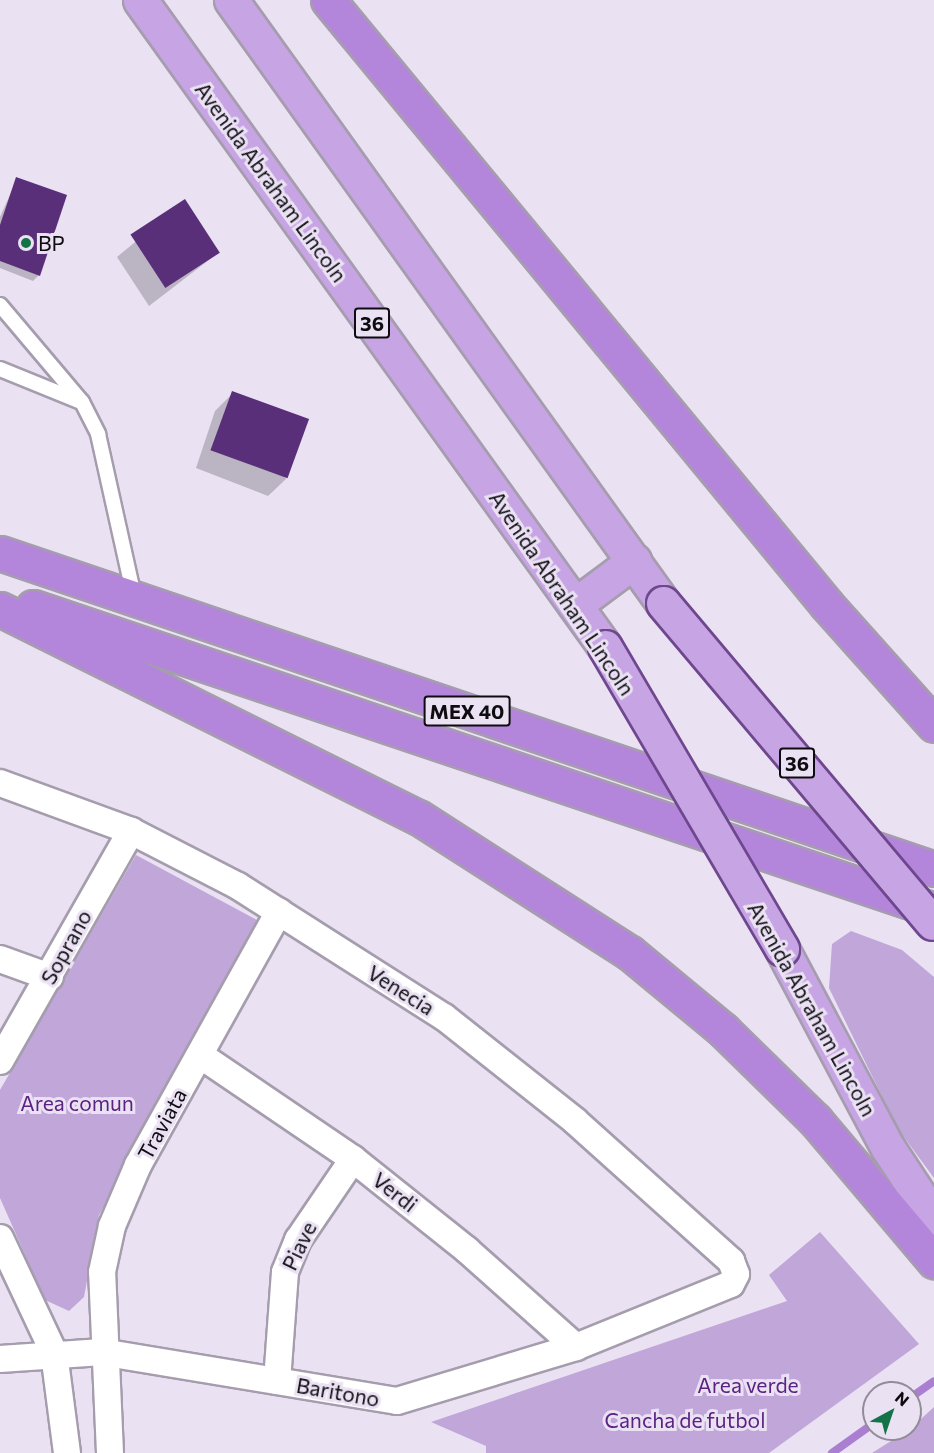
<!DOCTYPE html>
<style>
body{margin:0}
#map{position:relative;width:934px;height:1453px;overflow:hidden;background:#eae1f3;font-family:Commissioner,sans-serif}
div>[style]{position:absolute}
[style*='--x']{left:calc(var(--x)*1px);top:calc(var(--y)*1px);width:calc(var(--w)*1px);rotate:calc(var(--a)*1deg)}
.green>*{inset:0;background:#c0a6d9}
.shadow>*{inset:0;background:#0003}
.stream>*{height:8px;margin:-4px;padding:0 4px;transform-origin:4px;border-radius:4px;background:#aa7ed1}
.building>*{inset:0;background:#5a2f7a;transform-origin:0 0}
.roads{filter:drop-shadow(2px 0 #a59dad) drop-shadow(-2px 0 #a59dad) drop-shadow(0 2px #a59dad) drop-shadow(0 -2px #a59dad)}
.service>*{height:14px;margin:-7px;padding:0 7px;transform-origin:7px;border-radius:7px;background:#fff}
.minor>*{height:26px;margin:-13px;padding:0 13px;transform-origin:13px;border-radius:13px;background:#fff}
.primary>*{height:33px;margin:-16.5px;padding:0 16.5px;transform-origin:16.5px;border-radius:16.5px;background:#c7a4e4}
.trunk>*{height:33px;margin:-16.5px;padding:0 16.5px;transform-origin:16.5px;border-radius:16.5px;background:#b486db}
.bridges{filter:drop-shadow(2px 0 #6e478e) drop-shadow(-2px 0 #6e478e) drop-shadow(0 2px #6e478e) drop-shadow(0 -2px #6e478e)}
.primary-bridge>*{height:33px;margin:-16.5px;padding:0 16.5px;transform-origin:16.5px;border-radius:16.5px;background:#c7a4e4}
.dots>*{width:16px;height:16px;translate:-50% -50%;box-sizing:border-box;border:3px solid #eae1f3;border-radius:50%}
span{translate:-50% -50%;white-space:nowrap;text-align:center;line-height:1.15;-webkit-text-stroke:6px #eae1f3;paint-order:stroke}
.shield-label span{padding:2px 4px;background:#eae1f3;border:2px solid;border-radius:4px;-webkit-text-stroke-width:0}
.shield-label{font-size:20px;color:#0e0c11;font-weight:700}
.street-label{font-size:21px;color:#0e0c11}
.poi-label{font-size:21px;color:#0e0c11}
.left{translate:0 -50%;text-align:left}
.park-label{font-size:21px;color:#5b2183}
.north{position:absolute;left:862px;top:1381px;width:60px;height:60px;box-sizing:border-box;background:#eae1f3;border:2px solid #928c99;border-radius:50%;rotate:40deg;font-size:16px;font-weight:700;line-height:24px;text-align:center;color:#0e0c11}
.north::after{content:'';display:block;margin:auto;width:21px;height:27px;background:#137248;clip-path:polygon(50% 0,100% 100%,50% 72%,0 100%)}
</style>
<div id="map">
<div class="green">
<div style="clip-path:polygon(136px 855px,257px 920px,99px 1215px,84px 1297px,69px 1311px,45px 1300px,0 1198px,0 1090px)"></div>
<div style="clip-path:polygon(851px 931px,902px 950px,934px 977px,934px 1178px,898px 1129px,829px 988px,832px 944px)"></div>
<div style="clip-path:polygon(820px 1232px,919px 1344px,769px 1453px,486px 1453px,486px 1446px,431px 1422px,787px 1301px,769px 1275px)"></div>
<div style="clip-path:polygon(934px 1407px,934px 1453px,872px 1453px,910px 1429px)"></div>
</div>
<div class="shadow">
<div style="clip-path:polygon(17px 179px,39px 275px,33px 281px,0 268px,0 217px)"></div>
<div style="clip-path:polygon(185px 201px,218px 253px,149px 306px,117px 257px)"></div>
<div style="clip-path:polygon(233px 393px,286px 479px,268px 496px,196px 468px,215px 411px)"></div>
</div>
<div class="stream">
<div style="--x:910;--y:1398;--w:29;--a:-35"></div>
<div style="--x:832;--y:1453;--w:52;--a:-35.5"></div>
</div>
<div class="building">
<div style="clip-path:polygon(16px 177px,67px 195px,40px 276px,0 261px,0 225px)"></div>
<div style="left:185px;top:199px;width:64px;height:65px;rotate:57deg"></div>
<div style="left:232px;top:391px;width:82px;height:63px;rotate:20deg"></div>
</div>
<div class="roads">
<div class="service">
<div style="--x:0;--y:305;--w:127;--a:49.8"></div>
<div style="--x:82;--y:402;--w:36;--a:63"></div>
<div style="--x:98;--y:434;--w:167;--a:77.5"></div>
<div style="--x:0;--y:369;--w:85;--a:22.1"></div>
</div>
<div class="minor">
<div style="--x:0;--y:783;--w:140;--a:20.1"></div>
<div style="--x:131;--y:831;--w:120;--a:27.2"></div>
<div style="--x:238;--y:886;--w:244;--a:32.5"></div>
<div style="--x:444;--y:1017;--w:167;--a:38.4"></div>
<div style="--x:575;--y:1121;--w:210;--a:41.9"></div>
<div style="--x:731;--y:1261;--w:14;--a:69"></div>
<div style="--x:736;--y:1274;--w:11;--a:117"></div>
<div style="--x:731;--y:1284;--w:167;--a:157.9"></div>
<div style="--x:576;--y:1347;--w:187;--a:163.2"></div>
<div style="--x:397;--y:1401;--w:299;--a:-170.6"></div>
<div style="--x:102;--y:1352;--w:102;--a:176.1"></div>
<div style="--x:0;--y:959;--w:53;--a:19.8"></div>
<div style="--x:200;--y:1055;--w:185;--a:34.2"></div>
<div style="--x:353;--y:1159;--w:146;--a:38.6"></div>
<div style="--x:467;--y:1250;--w:146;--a:41.7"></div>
<div style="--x:0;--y:1061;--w:265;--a:-60.3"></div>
<div style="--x:0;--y:1238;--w:127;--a:64.8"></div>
<div style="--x:54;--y:1353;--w:101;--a:82.6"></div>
<div style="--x:277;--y:1381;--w:109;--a:-85.8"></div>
<div style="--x:285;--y:1272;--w:35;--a:-68"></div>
<div style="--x:298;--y:1240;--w:98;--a:-55.8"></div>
<div style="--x:110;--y:1453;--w:181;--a:-92.5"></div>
<div style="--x:102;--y:1272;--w:47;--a:-77.7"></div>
<div style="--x:112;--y:1226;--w:66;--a:-66.9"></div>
<div style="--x:138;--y:1165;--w:290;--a:-60.9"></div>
</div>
<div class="primary">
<div style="--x:140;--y:0;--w:797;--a:54.3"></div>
<div style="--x:231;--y:0;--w:742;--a:54.38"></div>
<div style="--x:575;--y:605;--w:74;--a:-36.7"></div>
<div style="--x:782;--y:949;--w:225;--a:62"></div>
<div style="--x:888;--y:1148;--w:84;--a:56.7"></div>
</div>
<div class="trunk">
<div style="--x:328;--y:0;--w:783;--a:50.49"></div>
<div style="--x:826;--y:604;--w:162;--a:48.2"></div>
<div style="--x:0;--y:553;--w:986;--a:18.69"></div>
<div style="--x:33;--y:607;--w:944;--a:18.59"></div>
<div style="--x:0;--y:609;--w:467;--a:26.5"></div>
<div style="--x:418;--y:817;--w:252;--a:32.7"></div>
<div style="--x:630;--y:953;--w:121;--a:39.6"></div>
<div style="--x:723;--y:1030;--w:129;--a:44.4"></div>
<div style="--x:815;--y:1120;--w:185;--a:49.8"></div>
</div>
</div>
<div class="bridges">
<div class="primary-bridge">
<div style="--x:663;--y:603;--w:418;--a:49.9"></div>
<div style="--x:605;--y:647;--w:350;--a:59.6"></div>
</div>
</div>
<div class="dots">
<div style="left:26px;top:243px;background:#137248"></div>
</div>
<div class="shield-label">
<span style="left:372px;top:323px">36</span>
<span style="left:467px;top:711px">MEX 40</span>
<span style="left:797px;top:763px">36</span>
</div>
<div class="street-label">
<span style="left:271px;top:182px;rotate:54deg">Avenida Abraham Lincoln</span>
<span style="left:562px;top:593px;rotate:56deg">Avenida Abraham Lincoln</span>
<span style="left:66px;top:947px;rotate:-61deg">Soprano</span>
<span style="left:401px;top:990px;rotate:32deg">Venecia</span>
<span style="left:812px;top:1009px;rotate:61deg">Avenida Abraham Lincoln</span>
<span style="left:162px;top:1124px;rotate:-61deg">Traviata</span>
<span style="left:395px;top:1192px;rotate:38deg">Verdi</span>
<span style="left:299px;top:1246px;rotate:-64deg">Piave</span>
<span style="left:338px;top:1392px;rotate:10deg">Baritono</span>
</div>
<div class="poi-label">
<span class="left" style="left:38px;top:243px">BP</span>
</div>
<div class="park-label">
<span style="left:77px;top:1103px">Area comun</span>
<span style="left:748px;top:1385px">Area verde</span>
<span style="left:685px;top:1420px">Cancha de futbol</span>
</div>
<div class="north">N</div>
</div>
